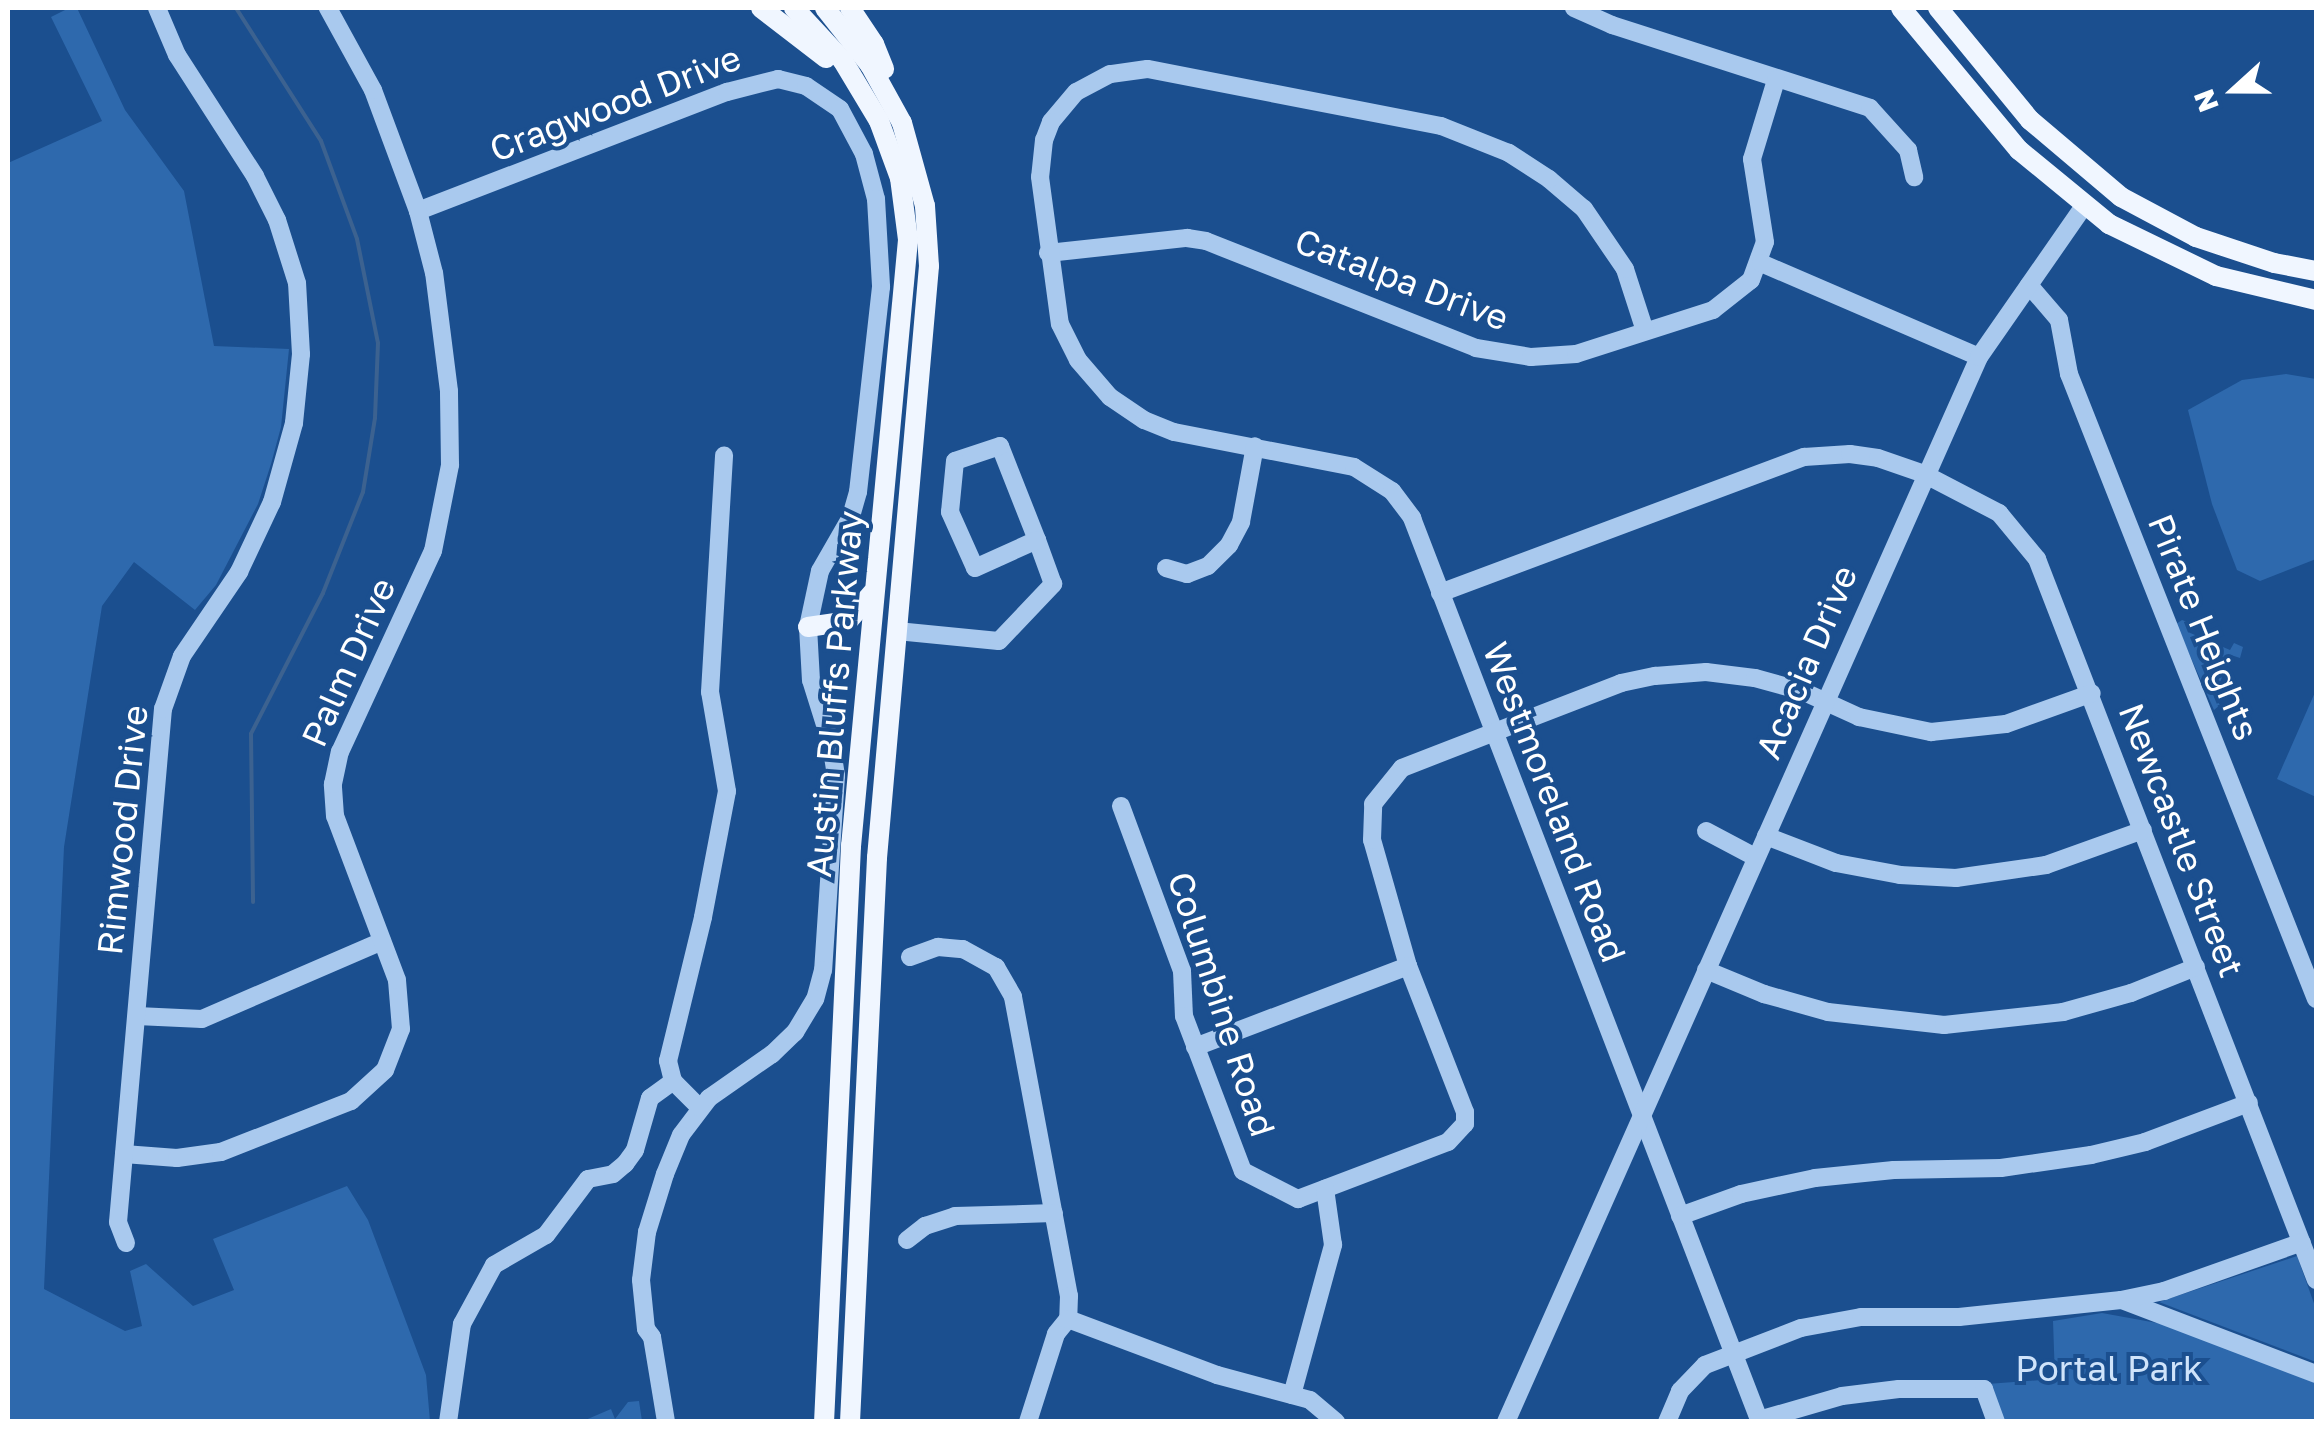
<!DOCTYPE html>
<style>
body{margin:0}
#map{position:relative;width:2324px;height:1429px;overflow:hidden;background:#1b4f8f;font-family:"Golos Text",sans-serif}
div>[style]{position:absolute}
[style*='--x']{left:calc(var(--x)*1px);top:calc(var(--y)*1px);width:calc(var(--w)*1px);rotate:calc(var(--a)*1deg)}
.green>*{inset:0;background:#2e69ad}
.stream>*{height:4px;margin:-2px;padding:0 2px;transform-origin:2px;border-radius:2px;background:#3c6290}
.minor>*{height:18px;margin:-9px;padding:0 9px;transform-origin:9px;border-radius:9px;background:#a9c9ee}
.major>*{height:20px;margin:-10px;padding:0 10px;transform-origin:10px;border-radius:10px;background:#f0f6ff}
span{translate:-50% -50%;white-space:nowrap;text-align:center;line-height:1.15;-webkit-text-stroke:8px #1b4f8f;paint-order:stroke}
.street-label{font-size:35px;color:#fff}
.park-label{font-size:35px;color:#cfe3fa}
.frame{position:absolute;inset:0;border:10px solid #fff;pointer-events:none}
.north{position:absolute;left:2184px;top:40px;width:100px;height:100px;-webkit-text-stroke:8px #1b4f8f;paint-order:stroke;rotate:249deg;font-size:28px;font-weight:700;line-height:40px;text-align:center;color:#fff}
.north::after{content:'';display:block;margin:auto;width:35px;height:45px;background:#fff;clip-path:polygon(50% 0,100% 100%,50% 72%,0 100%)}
</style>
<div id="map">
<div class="green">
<div style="clip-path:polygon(69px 8px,77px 8px,125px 110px,184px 191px,214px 346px,289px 349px,281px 427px,271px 464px,258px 504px,216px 585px,195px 610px,134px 562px,102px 606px,64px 847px,44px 1289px,125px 1331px,142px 1326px,130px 1271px,146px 1264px,193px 1306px,234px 1290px,213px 1239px,347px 1186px,368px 1220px,426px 1375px,430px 1421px,8px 1421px,8px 163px,102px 121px,51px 17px)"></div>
<div style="clip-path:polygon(2286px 374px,2316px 379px,2316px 559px,2260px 581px,2237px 570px,2212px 504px,2188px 410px,2242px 380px)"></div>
<div style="clip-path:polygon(2182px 620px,2190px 623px,2188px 632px,2230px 650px,2234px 643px,2243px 647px,2240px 658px,2231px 655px,2214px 697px,2220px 705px,2214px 710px,2176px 624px)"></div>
<div style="clip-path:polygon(2316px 690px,2316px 797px,2277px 779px)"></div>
<div style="clip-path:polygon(2297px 1256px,2316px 1309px,2316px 1362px,2159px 1302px)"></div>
<div style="clip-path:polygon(2102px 1313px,2168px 1325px,2316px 1383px,2316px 1421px,2001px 1421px,1987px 1384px,2055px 1379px,2053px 1321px)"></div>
<div style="clip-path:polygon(639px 1401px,642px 1421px,583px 1421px,611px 1409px,615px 1419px,628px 1402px)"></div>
</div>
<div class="stream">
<div style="--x:236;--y:8;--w:158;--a:57.4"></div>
<div style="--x:321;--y:141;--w:104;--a:69.8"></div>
<div style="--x:357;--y:239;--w:106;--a:78.6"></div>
<div style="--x:378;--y:343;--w:75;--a:92.3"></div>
<div style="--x:375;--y:418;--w:75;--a:99.2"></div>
<div style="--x:363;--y:492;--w:109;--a:111.6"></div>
<div style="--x:323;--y:593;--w:158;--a:117.1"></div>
<div style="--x:251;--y:734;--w:168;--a:89.3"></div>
</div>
<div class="minor">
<div style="--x:1574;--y:8;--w:42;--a:24.1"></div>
<div style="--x:1612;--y:25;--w:271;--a:17.8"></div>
<div style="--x:1870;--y:108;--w:57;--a:47.9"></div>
<div style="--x:1908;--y:150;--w:28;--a:77"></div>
<div style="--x:418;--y:211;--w:331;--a:-21.1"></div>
<div style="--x:727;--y:92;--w:53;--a:-14.3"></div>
<div style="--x:778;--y:79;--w:29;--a:14"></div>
<div style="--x:806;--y:86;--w:41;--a:34.1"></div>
<div style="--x:840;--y:109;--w:51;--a:61.9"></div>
<div style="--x:864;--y:154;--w:47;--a:75.1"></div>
<div style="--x:876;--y:199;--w:88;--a:86.7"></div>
<div style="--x:881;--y:287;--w:206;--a:96.4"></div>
<div style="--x:858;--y:492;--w:26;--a:106"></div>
<div style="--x:851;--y:517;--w:62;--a:119.9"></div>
<div style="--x:820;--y:571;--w:57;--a:102.1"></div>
<div style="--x:808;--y:627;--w:53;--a:86.8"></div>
<div style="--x:811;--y:680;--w:67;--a:72.6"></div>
<div style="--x:831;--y:744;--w:32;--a:81"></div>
<div style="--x:836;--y:776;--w:194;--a:93.8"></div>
<div style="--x:823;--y:970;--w:30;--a:105"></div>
<div style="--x:815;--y:999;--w:39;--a:121"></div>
<div style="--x:795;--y:1032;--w:32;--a:136"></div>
<div style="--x:772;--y:1054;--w:77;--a:145.1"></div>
<div style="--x:709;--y:1098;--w:46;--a:127.1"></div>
<div style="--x:681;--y:1135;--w:42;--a:112.3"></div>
<div style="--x:665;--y:1174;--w:61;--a:107.2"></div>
<div style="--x:647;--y:1232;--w:48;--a:97.1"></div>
<div style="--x:641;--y:1280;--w:49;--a:84.2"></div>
<div style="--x:646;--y:1329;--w:10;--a:53"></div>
<div style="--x:652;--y:1337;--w:86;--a:80.6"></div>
<div style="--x:1048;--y:253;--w:140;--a:-6.2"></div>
<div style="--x:1187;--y:238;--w:19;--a:9"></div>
<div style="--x:1206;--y:241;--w:290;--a:21.6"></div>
<div style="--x:1476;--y:348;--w:56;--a:9.3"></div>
<div style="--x:1531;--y:357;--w:45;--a:-3.8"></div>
<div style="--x:1576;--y:354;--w:144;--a:-17.8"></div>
<div style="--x:1713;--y:310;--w:48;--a:-38.3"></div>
<div style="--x:1751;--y:280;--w:40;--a:-69.8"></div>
<div style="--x:1765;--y:242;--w:84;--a:-98.9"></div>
<div style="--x:1752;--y:159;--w:83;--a:-73.1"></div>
<div style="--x:1761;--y:263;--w:237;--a:23.3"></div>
<div style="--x:2029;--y:285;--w:46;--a:49.4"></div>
<div style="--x:2059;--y:320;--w:55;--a:79.5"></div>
<div style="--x:2069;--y:374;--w:672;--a:68.44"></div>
<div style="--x:1645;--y:331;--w:65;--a:-107.9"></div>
<div style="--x:1625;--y:269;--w:73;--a:-124.3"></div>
<div style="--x:1584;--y:209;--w:46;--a:-139.4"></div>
<div style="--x:1549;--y:179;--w:48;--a:-147"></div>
<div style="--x:1509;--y:153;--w:73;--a:-158.3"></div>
<div style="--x:1441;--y:126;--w:299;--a:-169"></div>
<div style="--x:1147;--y:69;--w:37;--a:172"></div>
<div style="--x:1110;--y:74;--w:38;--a:152"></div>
<div style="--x:1076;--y:92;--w:39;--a:130"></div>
<div style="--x:1051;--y:122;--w:19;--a:111"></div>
<div style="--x:1044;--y:140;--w:37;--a:96"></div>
<div style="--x:1040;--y:177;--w:148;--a:82.3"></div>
<div style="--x:1060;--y:324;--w:40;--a:63.4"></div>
<div style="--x:1078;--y:360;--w:49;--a:49.1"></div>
<div style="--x:1110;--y:397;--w:41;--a:34.1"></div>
<div style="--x:1144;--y:420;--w:32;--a:22"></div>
<div style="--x:1174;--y:432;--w:183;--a:11"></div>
<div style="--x:1354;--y:467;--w:45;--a:32.3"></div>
<div style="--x:1392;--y:491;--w:34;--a:53"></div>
<div style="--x:1412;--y:518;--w:969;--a:68.95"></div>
<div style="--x:1166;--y:568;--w:22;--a:16"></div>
<div style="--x:1187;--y:574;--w:22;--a:-21"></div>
<div style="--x:1208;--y:566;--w:30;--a:-45"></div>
<div style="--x:1229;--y:545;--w:26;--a:-62"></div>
<div style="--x:1241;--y:522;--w:77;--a:-79.6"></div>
<div style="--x:1440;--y:593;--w:389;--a:-20.5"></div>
<div style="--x:1804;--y:457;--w:46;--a:-3.7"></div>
<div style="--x:1850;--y:454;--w:28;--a:8"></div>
<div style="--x:1878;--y:458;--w:49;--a:19.2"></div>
<div style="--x:1924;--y:474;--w:85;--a:27.5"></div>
<div style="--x:1999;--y:513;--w:60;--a:50.4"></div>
<div style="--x:2037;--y:559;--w:773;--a:68.85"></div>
<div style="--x:897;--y:631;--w:102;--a:5.6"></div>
<div style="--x:999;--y:641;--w:79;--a:-46.5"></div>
<div style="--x:1053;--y:584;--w:47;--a:-110"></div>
<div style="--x:1037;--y:540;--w:101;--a:-111.5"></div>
<div style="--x:1000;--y:446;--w:47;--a:161.6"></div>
<div style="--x:955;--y:461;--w:51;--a:95.6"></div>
<div style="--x:950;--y:512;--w:61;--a:65.9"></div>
<div style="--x:975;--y:568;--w:68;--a:-24.3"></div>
<div style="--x:1121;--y:806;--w:176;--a:69.7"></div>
<div style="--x:1182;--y:971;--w:45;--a:87.5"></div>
<div style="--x:1184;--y:1016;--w:166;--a:69.2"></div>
<div style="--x:1243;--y:1171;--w:62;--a:27"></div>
<div style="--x:1298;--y:1199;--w:160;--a:-20.8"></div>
<div style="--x:1448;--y:1142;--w:25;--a:-47"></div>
<div style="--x:1465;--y:1124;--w:12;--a:-90"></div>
<div style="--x:1465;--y:1112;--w:157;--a:-111.3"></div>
<div style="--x:1408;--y:966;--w:131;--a:-105.9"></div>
<div style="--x:1372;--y:840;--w:36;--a:-88"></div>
<div style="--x:1373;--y:804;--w:46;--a:-51.1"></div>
<div style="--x:1402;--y:768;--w:235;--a:-21.2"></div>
<div style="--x:1621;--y:683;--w:35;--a:-12"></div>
<div style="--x:1655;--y:676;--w:51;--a:-4.5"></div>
<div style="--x:1706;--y:672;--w:49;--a:7"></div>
<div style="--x:1755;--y:678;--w:49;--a:15.5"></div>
<div style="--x:1802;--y:691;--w:63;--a:24.5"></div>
<div style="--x:1859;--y:717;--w:74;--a:11.8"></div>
<div style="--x:1931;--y:732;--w:75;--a:-6.1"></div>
<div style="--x:2006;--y:724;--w:91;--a:-19.8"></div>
<div style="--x:1706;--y:831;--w:55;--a:28"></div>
<div style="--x:1766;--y:836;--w:75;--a:21.1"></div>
<div style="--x:1836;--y:863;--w:65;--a:10.6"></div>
<div style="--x:1900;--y:875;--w:56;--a:3.1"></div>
<div style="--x:1956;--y:878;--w:91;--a:-8.2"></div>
<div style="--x:2046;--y:865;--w:103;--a:-19.8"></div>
<div style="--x:910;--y:957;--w:30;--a:-20"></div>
<div style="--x:938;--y:947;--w:25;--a:5"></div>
<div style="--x:963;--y:949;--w:38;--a:29"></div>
<div style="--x:996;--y:967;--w:34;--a:60"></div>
<div style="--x:1013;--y:997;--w:304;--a:79.4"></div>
<div style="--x:1069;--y:1296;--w:23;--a:92"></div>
<div style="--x:1068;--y:1319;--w:19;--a:129"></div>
<div style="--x:1056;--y:1334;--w:92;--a:107.7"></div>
<div style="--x:1706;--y:970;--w:63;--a:22.5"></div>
<div style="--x:1764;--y:994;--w:66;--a:15.7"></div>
<div style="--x:1828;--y:1012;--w:117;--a:6.4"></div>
<div style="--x:1944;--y:1025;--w:120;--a:-6.2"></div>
<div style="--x:2063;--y:1012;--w:71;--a:-15.6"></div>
<div style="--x:2131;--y:993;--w:70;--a:-21.8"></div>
<div style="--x:137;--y:1016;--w:65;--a:2.6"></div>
<div style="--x:202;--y:1019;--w:196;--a:-23.4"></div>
<div style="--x:1195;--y:1047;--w:228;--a:-20.8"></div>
<div style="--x:700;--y:1108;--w:38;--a:-135"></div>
<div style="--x:673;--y:1081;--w:21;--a:-104"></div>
<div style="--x:668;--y:1061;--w:148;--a:-76.3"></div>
<div style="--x:703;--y:917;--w:128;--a:-79.2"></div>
<div style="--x:727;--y:791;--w:100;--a:-99.7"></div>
<div style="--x:710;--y:692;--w:237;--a:-86.6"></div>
<div style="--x:124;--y:1154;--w:53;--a:4.3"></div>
<div style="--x:177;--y:1158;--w:44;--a:-7.8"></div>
<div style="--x:221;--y:1152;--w:140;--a:-21.4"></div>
<div style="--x:351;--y:1101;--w:46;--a:-42.4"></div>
<div style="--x:385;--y:1070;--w:44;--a:-68.7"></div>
<div style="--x:401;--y:1029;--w:49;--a:-94.7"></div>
<div style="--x:397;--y:980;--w:175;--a:-110.7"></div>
<div style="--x:335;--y:816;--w:32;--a:-94"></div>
<div style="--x:333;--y:784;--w:33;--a:-78"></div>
<div style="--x:340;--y:752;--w:221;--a:-65.2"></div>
<div style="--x:433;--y:551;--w:88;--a:-78.8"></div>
<div style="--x:450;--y:465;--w:74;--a:-90.8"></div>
<div style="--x:449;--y:391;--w:119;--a:-97.2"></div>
<div style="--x:434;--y:273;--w:64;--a:-104.5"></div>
<div style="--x:418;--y:211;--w:129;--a:-110.4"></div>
<div style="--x:373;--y:90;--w:94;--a:-118.8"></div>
<div style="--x:1680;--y:1216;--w:65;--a:-19.8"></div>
<div style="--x:1741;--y:1194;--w:76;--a:-12.2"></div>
<div style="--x:1815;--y:1178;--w:79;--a:-5.8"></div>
<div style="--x:1894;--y:1170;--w:107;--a:-1.1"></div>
<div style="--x:2001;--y:1168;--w:91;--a:-8.2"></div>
<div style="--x:2091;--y:1155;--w:56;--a:-13.5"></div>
<div style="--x:2145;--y:1142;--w:111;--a:-20.6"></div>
<div style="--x:907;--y:1240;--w:23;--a:-38"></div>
<div style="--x:925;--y:1226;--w:32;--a:-18"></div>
<div style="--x:955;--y:1216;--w:99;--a:-1.7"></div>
<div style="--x:126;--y:1243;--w:22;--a:-111"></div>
<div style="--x:118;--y:1222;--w:515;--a:-84.99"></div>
<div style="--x:163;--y:709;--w:56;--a:-70.3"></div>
<div style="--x:182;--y:656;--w:102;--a:-55.8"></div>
<div style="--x:239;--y:572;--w:77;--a:-64.8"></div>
<div style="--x:272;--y:502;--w:82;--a:-74.4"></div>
<div style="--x:294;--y:423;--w:69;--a:-84.2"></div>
<div style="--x:301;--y:354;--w:71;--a:-93.2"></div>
<div style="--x:297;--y:283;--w:66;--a:-107.6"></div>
<div style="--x:277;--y:220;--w:49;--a:-116.6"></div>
<div style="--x:255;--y:176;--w:144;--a:-122.8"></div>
<div style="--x:177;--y:55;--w:51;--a:-113.1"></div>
<div style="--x:2122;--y:1300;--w:208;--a:20.9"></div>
<div style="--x:1068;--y:1319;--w:159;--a:20.6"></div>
<div style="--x:1217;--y:1375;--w:96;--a:15"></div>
<div style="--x:1310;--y:1400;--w:34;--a:40"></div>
<div style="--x:1292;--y:1395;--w:156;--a:-74.7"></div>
<div style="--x:1333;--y:1245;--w:57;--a:-98.1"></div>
<div style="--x:1759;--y:1420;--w:86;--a:-16.1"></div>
<div style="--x:1842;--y:1396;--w:57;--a:-7"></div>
<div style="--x:1899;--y:1389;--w:85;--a:0"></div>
<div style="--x:1984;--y:1389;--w:35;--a:70"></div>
<div style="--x:448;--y:1422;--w:99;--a:-81.9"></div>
<div style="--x:462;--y:1324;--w:67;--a:-61.5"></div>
<div style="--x:494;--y:1265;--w:60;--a:-30"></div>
<div style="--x:546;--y:1235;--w:70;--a:-53.1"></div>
<div style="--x:588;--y:1179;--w:25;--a:-11"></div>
<div style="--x:613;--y:1174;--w:16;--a:-40"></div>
<div style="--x:625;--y:1164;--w:17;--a:-54"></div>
<div style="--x:635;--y:1150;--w:54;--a:-73.9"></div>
<div style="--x:650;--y:1098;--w:29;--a:-36"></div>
<div style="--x:1506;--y:1422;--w:1165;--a:-66.05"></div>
<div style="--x:1979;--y:357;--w:184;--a:-55.2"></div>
<div style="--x:1667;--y:1422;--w:34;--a:-67"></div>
<div style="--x:1680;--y:1391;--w:36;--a:-46"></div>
<div style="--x:1705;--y:1365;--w:103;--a:-21.1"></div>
<div style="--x:1801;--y:1328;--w:61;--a:-10.4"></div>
<div style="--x:1861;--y:1317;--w:98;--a:0"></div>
<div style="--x:1959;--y:1317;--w:163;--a:-6"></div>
<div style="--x:2121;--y:1300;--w:44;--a:-11.8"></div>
<div style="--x:2164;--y:1291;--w:146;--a:-19.5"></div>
</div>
<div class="major">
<div style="--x:761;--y:8;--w:82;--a:37.6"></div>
<div style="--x:794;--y:8;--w:72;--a:47.2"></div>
<div style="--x:843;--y:61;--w:70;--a:59"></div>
<div style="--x:879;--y:121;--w:61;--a:69.8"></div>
<div style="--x:900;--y:178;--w:63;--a:82.6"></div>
<div style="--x:908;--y:240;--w:609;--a:95.37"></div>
<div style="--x:851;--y:846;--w:577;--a:92.68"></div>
<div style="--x:825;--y:8;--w:73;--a:51.7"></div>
<div style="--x:870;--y:65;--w:66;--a:61.1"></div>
<div style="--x:902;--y:123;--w:86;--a:74.5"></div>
<div style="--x:925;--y:206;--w:60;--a:86.2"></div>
<div style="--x:929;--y:266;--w:594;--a:95.02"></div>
<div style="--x:877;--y:858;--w:565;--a:92.74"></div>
<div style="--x:850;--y:8;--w:43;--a:56.3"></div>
<div style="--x:874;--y:44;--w:27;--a:68"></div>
<div style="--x:1901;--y:8;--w:185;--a:50.3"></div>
<div style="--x:2019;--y:150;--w:117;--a:39.4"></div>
<div style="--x:2109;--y:224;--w:119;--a:25.9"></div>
<div style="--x:2216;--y:276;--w:103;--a:13.5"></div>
<div style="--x:1938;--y:8;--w:145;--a:50.6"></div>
<div style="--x:2030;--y:120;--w:119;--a:40.2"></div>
<div style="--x:2121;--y:197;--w:85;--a:28.1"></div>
<div style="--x:2196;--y:237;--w:82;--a:18.4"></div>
<div style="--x:2274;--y:263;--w:43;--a:10.8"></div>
<div style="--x:808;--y:627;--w:40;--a:-8.5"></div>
<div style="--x:848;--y:621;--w:37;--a:-49"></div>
</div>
<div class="street-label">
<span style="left:615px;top:103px;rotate:-21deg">Cragwood Drive</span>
<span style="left:1402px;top:279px;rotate:21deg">Catalpa Drive</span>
<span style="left:2204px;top:627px;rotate:68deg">Pirate Heights</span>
<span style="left:348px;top:662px;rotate:-66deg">Palm Drive</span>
<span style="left:1806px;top:662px;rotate:-67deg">Acacia Drive</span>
<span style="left:834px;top:694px;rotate:-85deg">Austin Bluffs Parkway</span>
<span style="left:1555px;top:802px;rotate:69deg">Westmoreland Road</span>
<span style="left:122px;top:830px;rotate:-84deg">Rimwood Drive</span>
<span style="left:2182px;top:840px;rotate:69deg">Newcastle Street</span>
<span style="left:1222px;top:1004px;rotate:72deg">Columbine Road</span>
</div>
<div class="park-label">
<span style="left:2109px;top:1368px">Portal Park</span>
</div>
<div class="frame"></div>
<div class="north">N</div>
</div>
